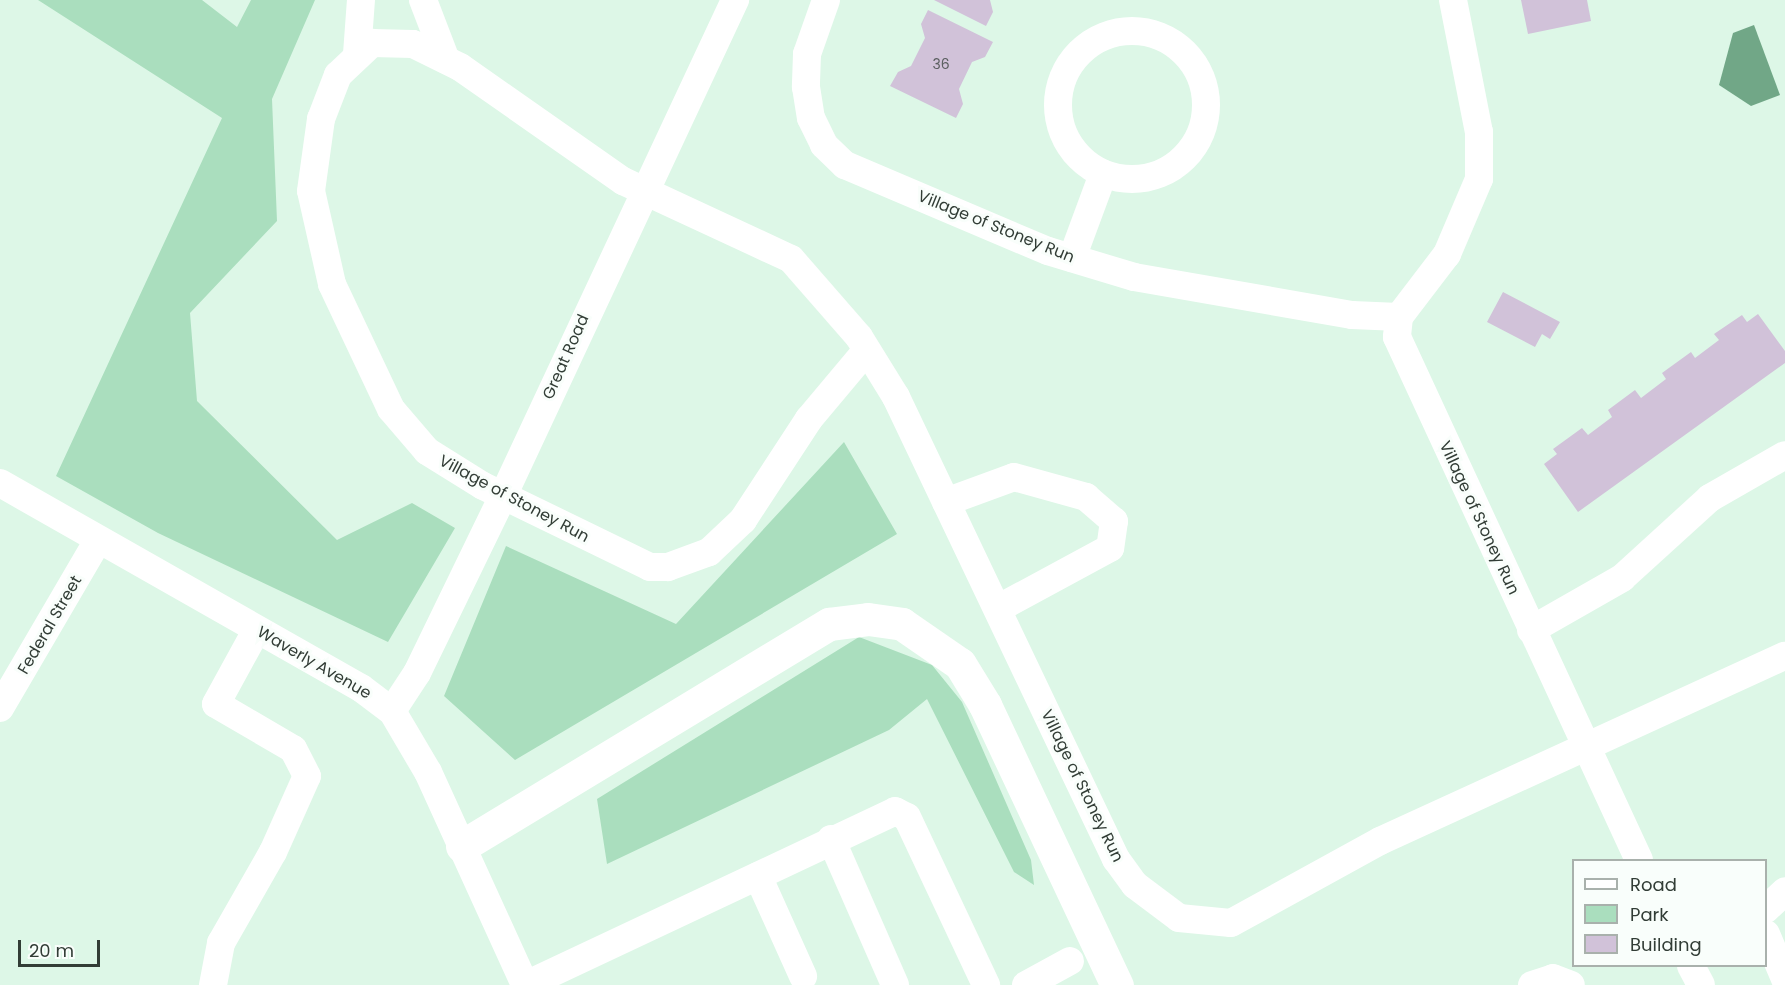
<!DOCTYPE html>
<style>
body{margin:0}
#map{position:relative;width:1785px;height:985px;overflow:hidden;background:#ddf7e7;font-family:Poppins,sans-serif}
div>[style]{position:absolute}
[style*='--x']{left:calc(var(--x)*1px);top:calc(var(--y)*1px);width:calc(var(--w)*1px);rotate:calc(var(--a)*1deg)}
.green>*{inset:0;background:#aadebe}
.water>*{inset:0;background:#71a787}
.building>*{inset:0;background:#d1c2d9}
.minor>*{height:28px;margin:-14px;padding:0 14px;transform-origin:14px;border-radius:14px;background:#fff}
.minor>.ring{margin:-14px;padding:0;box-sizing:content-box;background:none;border:28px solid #fff;border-radius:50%}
.highway>*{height:33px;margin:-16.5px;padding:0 16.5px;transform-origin:16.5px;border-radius:16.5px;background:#fff}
span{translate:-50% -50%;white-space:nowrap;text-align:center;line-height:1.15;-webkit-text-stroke:6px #f9fefb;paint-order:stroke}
.number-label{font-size:14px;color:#5a5e5f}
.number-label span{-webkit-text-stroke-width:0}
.street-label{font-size:16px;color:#323d36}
.legend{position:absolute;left:1572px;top:859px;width:195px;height:108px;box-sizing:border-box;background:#f9fefb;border:2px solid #a9b1ac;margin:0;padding:8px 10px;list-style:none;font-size:18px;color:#323d36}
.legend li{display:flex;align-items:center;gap:12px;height:30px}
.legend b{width:30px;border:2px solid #a9b1ac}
.scale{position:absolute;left:18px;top:940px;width:82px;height:27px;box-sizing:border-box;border:3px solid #323d36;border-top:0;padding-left:8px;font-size:18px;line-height:21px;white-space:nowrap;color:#323d36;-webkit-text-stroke:4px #f9fefb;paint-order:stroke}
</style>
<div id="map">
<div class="green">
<div style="clip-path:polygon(38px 0,202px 0,237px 27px,251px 0,315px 0,272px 99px,277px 221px,190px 313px,197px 401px,337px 540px,412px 503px,455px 528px,388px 642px,158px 533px,56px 476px,222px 118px)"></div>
<div style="clip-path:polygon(844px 442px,897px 534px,515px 760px,444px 696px,506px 546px,676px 624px)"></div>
<div style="clip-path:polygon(859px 637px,932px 665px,962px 702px,1031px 860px,1034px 885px,1014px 872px,927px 699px,889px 730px,607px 864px,597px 799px)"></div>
</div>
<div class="water">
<div style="clip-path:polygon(1754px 25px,1780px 95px,1751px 106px,1719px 85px,1733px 33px)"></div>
</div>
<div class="building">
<div style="clip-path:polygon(934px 0,990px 0,993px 12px,986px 26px)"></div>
<div style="clip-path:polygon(1521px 0,1587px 0,1591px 21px,1528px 34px)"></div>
<div style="clip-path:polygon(928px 10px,993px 42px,985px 57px,972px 62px,959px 89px,963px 104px,956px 118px,890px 86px,898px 72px,911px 66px,925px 38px,921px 24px)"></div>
<div style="clip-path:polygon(1503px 292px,1560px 322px,1550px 339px,1542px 334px,1535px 347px,1487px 322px)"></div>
<div style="clip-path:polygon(1758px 314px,1785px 351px,1785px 363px,1578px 512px,1544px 464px,1557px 454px,1553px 449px,1582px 428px,1588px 435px,1612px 417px,1608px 410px,1635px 390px,1641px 398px,1666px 379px,1662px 373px,1691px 352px,1695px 358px,1719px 340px,1714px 334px,1742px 315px,1747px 322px)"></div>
</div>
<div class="minor">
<div style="--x:423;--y:0;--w:64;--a:69"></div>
<div style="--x:826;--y:0;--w:57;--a:109.4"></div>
<div style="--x:807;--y:54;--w:33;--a:92"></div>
<div style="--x:806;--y:87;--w:31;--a:81"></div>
<div style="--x:811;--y:118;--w:30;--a:64"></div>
<div style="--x:824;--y:145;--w:29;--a:44"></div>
<div style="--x:845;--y:165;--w:220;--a:23"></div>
<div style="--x:1048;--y:251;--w:90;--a:16.8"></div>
<div style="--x:1134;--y:277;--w:221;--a:9.9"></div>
<div style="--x:1352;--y:315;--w:47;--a:2.4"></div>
<div style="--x:1453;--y:0;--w:135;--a:78.9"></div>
<div style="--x:1479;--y:132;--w:47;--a:90"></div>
<div style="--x:1479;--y:179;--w:82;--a:113.1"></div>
<div style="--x:1447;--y:254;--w:79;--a:127.3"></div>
<div style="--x:1399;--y:317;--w:20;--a:96"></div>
<div style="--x:1397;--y:337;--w:576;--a:65.17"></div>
<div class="ring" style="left:1058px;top:31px;width:120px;height:120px"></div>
<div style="--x:357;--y:54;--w:54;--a:-85.8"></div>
<div style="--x:1072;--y:258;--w:90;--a:-69.7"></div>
<div style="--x:866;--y:351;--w:89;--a:130"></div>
<div style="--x:809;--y:419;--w:121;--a:123.2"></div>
<div style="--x:743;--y:520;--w:47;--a:136.7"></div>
<div style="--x:709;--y:552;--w:44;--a:159.9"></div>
<div style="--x:668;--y:567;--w:18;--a:180"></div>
<div style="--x:650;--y:567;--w:186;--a:-154.1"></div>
<div style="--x:483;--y:486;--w:66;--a:-148"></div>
<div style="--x:427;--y:451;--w:55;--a:-130.6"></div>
<div style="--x:391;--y:409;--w:138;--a:-115.3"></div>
<div style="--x:332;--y:284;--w:95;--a:-102.7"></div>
<div style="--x:311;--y:191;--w:73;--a:-82.1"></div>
<div style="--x:321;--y:119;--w:47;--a:-68.9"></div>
<div style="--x:338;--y:75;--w:47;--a:-43.3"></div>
<div style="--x:372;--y:43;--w:41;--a:1.4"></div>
<div style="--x:413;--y:44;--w:52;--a:26.1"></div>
<div style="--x:460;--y:67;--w:199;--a:35"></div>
<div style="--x:623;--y:181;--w:185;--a:24.9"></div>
<div style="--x:791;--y:259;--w:103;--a:48.9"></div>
<div style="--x:859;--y:337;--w:70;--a:58.3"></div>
<div style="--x:896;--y:397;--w:512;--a:64.54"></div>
<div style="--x:1116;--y:859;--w:32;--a:54"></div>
<div style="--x:1135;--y:885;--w:55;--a:36.9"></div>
<div style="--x:1179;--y:918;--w:52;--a:5.5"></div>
<div style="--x:1231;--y:923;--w:170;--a:-28.8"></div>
<div style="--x:1380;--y:841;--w:445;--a:-24.6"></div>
<div style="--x:0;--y:483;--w:415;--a:29.6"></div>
<div style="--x:361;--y:688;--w:39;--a:37"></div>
<div style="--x:392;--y:711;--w:71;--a:59.5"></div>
<div style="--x:428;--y:772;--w:234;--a:65.5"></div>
<div style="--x:946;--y:502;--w:72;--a:-20.2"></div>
<div style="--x:1014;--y:477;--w:75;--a:15.5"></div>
<div style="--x:1086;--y:497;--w:37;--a:41"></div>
<div style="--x:1114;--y:521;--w:27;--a:98"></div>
<div style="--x:1110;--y:548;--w:128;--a:151.6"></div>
<div style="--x:1531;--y:630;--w:105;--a:-29.7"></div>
<div style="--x:1622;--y:578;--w:119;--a:-42.3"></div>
<div style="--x:1710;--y:498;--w:86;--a:-29.8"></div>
<div style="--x:0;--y:708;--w:194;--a:-59.7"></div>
<div style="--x:392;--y:711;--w:45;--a:-56.7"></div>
<div style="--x:417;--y:673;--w:197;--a:-64.1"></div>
<div style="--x:503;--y:496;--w:548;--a:-64.93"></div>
<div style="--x:831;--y:839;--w:159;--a:66.3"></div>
<div style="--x:758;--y:876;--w:110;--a:65.8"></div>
<div style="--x:1766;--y:909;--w:26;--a:-43"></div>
<div style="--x:1766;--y:934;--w:49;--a:67.1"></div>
<div style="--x:1691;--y:966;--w:21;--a:62"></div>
<div style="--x:213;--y:985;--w:43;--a:-79.2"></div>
<div style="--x:221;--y:943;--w:105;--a:-60.3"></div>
<div style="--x:273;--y:852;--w:83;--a:-65.9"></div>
<div style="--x:307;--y:776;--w:30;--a:-117"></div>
<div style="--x:293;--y:749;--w:89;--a:-149.7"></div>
<div style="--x:216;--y:704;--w:85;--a:-61.3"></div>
<div style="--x:526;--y:985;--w:408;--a:-25.2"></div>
<div style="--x:895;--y:811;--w:13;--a:27"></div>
<div style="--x:907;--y:817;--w:186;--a:64.8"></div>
<div style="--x:1026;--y:985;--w:50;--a:-28.6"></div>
<div style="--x:1532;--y:985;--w:22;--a:-18"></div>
<div style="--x:1553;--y:978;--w:19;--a:21"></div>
</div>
<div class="highway">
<div style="--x:462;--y:846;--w:429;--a:-31.2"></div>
<div style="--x:829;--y:624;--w:39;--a:-7"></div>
<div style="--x:868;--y:619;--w:34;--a:8"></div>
<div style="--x:902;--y:624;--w:70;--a:34.6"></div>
<div style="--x:960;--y:664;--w:48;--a:58.6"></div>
<div style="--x:985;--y:705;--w:310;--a:64.8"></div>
</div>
<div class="number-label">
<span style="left:941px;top:64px">36</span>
</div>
<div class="street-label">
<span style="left:996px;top:227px;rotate:22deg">Village of Stoney Run</span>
<span style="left:566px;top:357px;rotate:-66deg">Great Road</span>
<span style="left:514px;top:499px;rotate:28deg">Village of Stoney Run</span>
<span style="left:1479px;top:518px;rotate:65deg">Village of Stoney Run</span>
<span style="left:50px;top:625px;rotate:-60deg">Federal Street</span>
<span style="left:314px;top:663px;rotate:30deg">Waverly Avenue</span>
<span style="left:1082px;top:786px;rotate:64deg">Village of Stoney Run</span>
</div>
<ul class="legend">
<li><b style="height:8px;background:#fff"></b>Road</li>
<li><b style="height:16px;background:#aadebe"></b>Park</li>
<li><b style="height:16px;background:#d1c2d9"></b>Building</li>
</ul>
<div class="scale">20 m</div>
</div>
